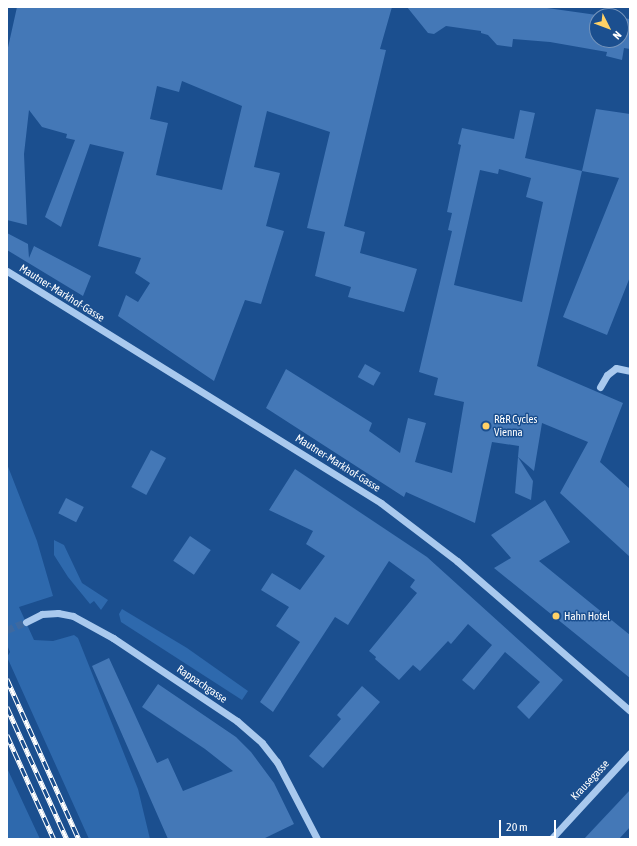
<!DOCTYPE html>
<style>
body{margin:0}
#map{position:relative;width:637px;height:846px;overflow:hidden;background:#1b4f8f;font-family:"Asap Condensed",sans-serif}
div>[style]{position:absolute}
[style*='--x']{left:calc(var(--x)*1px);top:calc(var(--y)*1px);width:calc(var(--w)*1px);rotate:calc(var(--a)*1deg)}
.green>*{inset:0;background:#2e69ad}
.building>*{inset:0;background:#4478b7;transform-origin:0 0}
.minor-tunnel>*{height:7px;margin-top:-3.5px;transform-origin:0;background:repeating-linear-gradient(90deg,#3d69a0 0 7px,transparent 0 10.5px)}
.minor>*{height:7px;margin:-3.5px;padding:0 3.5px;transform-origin:3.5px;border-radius:3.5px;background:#a9c9ee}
.rail>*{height:4.5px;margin-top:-2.25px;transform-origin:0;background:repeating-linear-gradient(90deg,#1b4f8f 0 9px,#fff 0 18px);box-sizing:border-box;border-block:1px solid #fff}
.dots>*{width:11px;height:11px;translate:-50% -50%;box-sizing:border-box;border:2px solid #1b4f8f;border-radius:50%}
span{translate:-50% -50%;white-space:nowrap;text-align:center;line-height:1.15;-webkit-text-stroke:3px #1b4f8f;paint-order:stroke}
.street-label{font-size:11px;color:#fff}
.poi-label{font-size:11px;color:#fff}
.left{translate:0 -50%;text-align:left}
.frame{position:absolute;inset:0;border:8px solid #fff;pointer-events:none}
.north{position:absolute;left:589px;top:8px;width:40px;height:40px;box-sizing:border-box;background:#1b4f8f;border:1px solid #7695bc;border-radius:50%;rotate:132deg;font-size:11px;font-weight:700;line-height:16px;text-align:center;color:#fff}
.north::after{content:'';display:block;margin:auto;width:14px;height:18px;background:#ffd166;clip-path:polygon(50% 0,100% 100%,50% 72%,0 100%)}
.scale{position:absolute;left:499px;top:820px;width:57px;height:18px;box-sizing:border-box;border:2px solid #fff;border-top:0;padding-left:5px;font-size:12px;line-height:14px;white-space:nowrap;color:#fff;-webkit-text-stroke:3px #1b4f8f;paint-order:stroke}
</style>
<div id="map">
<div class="green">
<div style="clip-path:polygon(7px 464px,37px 541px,53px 596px,19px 607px,34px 640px,53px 641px,74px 635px,78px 638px,138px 789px,150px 839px,89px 839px,7px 657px,10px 652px,7px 645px)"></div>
<div style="clip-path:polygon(54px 540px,64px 545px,82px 583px,108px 600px,101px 610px,94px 601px,90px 604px,68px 577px,54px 555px)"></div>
<div style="clip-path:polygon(122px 609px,187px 648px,248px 691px,242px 700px,121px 622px,119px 614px)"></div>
<div style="clip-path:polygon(7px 768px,26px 809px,40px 839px,7px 839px)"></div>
</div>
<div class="building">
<div style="clip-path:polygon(evenodd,17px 7px,392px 7px,380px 49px,386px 50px,344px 226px,365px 232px,360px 253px,417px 269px,404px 312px,348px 297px,351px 287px,315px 276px,325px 232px,307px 228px,330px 132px,267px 111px,254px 167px,280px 173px,266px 226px,284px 231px,261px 304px,245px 300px,214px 381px,118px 316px,126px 295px,138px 302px,150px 283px,135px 273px,141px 258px,98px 246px,124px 152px,90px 144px,61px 227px,45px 217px,75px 140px,66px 138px,67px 134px,42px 127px,29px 110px,24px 154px,27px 225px,7px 220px,7px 52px,17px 7px,182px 81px,242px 106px,222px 190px,156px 175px,168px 123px,150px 119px,157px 86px,179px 92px,182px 81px)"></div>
<div style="clip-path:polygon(407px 7px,540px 7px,604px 16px,597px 16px,597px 40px,621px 40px,621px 18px,630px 19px,630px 49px,624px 48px,622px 60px,606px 56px,607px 52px,550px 42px,513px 39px,512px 47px,497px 45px,488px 35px,481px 33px,481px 31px,446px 26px,434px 34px,428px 33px)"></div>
<div style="clip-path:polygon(596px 109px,630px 114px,630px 277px,607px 335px,563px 317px,619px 178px,582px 171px)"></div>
<div style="clip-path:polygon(evenodd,520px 110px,535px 113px,525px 158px,582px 171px,537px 366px,623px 403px,600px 462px,630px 489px,630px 557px,560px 493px,588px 442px,542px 423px,534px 471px,518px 457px,519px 446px,492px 442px,475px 523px,406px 492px,404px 497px,266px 408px,286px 369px,372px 423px,369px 431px,400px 453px,408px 418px,426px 423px,415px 462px,452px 473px,464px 402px,434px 395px,438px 378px,419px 372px,452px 231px,448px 230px,452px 213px,447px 212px,461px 145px,458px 144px,462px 128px,514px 139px,520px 110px,499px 169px,531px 178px,526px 197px,543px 202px,522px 302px,454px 285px,480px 170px,498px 174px,499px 169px)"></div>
<div style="clip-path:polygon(7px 233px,28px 244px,29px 258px,34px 246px,91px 276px,83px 296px,7px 250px)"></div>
<div style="left:365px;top:364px;width:18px;height:15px;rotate:29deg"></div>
<div style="left:151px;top:450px;width:17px;height:42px;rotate:28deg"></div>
<div style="clip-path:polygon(518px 457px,533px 481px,531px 500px,515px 493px)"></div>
<div style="clip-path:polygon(295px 469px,427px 557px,563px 680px,529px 719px,517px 707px,540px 682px,505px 652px,474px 690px,462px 680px,492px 645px,468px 624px,451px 644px,448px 641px,420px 671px,413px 665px,399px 680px,375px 659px,376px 657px,369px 651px,417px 593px,410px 587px,415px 580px,389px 561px,348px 625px,335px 617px,273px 712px,260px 702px,300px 642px,276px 626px,289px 607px,261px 590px,272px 573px,300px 590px,325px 556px,306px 544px,313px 531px,269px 510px)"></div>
<div style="left:66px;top:498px;width:20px;height:17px;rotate:27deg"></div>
<div style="clip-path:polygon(545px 500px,570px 542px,539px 561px,630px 635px,630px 678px,494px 568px,511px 558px,491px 535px)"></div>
<div style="left:190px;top:536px;width:25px;height:30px;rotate:34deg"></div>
<div style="clip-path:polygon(109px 658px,157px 763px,168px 758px,183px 791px,233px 771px,205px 749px,142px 707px,158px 684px,236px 737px,251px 752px,274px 783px,294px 824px,263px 839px,168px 839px,92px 666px)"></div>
<div style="clip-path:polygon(362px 686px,380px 702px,323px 768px,309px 756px,341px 719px,337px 715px)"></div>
<div style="clip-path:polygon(630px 790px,630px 827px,619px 839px,584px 839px)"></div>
</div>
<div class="minor-tunnel">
<div style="--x:7;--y:630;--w:21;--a:-23"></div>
</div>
<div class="minor">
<div style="--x:7;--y:271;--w:440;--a:31.8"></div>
<div style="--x:381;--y:503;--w:96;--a:37.3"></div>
<div style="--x:457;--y:561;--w:229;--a:40.9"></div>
<div style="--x:600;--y:387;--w:14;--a:-60"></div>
<div style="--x:607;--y:375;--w:11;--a:-38"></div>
<div style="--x:616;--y:368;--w:14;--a:12"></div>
<div style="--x:26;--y:622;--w:18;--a:-27"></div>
<div style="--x:42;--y:614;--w:16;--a:-4"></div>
<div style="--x:58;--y:613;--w:15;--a:11"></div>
<div style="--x:73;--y:616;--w:46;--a:28.8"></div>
<div style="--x:113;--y:638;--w:149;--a:33.8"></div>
<div style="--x:237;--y:721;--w:33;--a:41"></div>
<div style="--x:262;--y:743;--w:24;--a:52"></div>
<div style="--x:277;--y:762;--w:87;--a:62.5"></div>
<div style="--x:551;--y:839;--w:117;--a:-47.4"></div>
</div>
<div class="rail">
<div style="--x:7;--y:679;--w:175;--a:65.8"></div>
<div style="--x:7;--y:707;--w:145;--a:65.6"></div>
<div style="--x:7;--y:735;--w:114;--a:65.7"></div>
</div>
<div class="dots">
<div style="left:486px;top:426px;background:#ffd166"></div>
<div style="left:556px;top:616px;background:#ffd166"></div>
</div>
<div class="street-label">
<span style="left:62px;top:293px;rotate:32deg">Mautner-Markhof-Gasse</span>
<span style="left:338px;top:463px;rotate:32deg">Mautner-Markhof-Gasse</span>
<span style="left:202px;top:684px;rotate:34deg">Rappachgasse</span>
<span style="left:590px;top:780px;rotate:-47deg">Krausegasse</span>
</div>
<div class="poi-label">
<span class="left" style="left:494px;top:426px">R&amp;R Cycles<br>Vienna</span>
<span class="left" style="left:564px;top:616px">Hahn Hotel</span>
</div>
<div class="frame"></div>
<div class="north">N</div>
<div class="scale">20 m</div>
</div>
